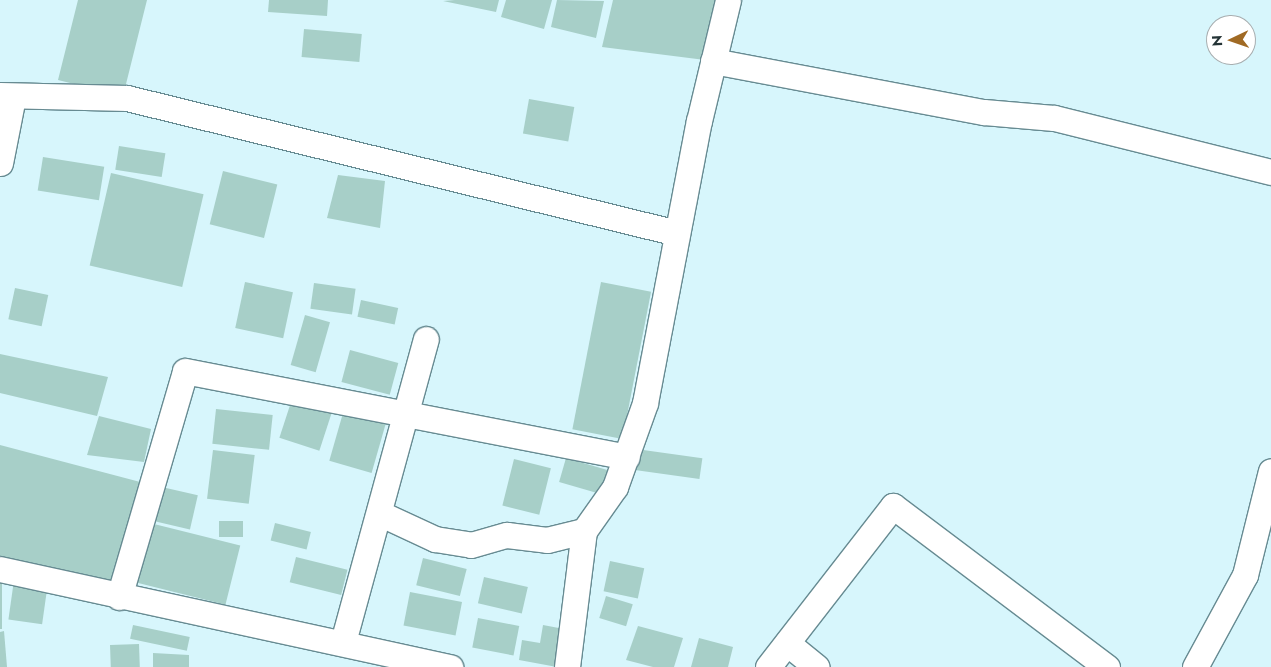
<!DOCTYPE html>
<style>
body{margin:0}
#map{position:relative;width:1271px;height:667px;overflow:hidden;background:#d7f6fc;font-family:Jost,sans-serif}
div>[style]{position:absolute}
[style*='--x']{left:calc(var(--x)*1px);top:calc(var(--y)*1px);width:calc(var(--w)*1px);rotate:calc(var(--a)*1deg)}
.building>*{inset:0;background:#a7cfc8;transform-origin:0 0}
.roads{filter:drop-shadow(1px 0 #678b92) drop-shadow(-1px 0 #678b92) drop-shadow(0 1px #678b92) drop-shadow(0 -1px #678b92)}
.minor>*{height:25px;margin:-12.5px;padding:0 12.5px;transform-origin:12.5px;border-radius:12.5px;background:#fff}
span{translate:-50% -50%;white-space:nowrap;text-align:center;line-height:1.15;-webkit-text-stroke:4px #fff;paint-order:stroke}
.north{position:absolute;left:1206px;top:15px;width:50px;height:50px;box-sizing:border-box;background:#fff;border:1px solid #a7adaf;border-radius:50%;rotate:267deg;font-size:14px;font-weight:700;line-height:20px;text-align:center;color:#243336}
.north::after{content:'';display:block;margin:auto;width:18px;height:22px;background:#a06a24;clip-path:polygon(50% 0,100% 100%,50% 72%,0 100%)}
</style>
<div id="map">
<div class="building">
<div style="clip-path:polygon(78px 0,147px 0,123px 96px,58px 80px)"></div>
<div style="clip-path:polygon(269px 0,328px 0,327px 16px,268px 12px)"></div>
<div style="clip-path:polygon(455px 0,499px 0,496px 12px,443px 1px)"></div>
<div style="clip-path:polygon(506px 0,552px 0,544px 29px,501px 17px)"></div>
<div style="clip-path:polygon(557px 0,604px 1px,596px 38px,551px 27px)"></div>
<div style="clip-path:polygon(613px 0,726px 0,713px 61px,602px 47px)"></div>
<div style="left:304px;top:29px;width:58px;height:28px;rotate:5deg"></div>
<div style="left:529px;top:99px;width:46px;height:35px;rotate:10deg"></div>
<div style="left:119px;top:146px;width:47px;height:24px;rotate:9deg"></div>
<div style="left:43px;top:157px;width:62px;height:34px;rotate:9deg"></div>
<div style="left:223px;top:171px;width:56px;height:55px;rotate:14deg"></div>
<div style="left:111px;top:173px;width:95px;height:95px;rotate:13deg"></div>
<div style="clip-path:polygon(338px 175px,385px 181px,380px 228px,327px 218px)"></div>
<div style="left:245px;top:282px;width:49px;height:47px;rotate:12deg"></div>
<div style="left:601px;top:282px;width:51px;height:150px;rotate:11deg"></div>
<div style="left:314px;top:283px;width:42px;height:26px;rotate:8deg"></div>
<div style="left:15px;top:288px;width:34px;height:32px;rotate:12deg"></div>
<div style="left:361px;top:300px;width:38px;height:17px;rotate:12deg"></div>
<div style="left:305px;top:315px;width:26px;height:52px;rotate:16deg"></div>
<div style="left:350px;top:350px;width:50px;height:33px;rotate:15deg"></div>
<div style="clip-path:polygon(0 354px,108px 377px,97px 416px,0 393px)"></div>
<div style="left:293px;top:396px;width:42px;height:44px;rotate:18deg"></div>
<div style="left:345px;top:406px;width:44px;height:57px;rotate:16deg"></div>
<div style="left:216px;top:409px;width:57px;height:35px;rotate:6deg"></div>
<div style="clip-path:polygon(99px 416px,151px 429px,144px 462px,87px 455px)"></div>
<div style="clip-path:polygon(0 445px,144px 483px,116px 588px,0 559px)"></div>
<div style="left:636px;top:449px;width:67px;height:21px;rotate:8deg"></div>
<div style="left:213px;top:450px;width:42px;height:49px;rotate:7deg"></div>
<div style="left:566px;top:458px;width:44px;height:25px;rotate:16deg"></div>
<div style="left:514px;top:459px;width:38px;height:48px;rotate:14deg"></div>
<div style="left:153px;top:485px;width:46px;height:35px;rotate:13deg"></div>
<div style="left:243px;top:521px;width:16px;height:24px;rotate:90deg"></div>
<div style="left:150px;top:523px;width:93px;height:61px;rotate:14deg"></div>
<div style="left:275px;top:523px;width:37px;height:18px;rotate:14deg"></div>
<div style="left:296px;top:557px;width:53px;height:26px;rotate:14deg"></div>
<div style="left:423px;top:558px;width:45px;height:28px;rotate:14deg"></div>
<div style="left:610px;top:561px;width:35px;height:31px;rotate:12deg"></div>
<div style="left:484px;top:577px;width:45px;height:27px;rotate:13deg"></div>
<div style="left:14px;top:580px;width:34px;height:40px;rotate:8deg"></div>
<div style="left:0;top:583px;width:2px;height:46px"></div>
<div style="left:410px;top:592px;width:53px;height:34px;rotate:11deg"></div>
<div style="left:606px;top:596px;width:28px;height:23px;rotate:17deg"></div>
<div style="left:478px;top:618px;width:42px;height:30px;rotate:11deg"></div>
<div style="left:133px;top:625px;width:58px;height:14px;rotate:12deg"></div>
<div style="clip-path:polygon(543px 625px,564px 629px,557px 667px,519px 660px,522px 640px,540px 643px)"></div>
<div style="clip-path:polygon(638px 626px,683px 638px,674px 667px,653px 667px,626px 660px)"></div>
<div style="clip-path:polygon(4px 631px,7px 667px,0 667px,0 632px)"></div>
<div style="clip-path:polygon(699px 638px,733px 647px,728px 667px,691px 667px)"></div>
<div style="left:139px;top:644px;width:23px;height:29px;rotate:88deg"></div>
<div style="clip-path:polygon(153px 653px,189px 655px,189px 667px,153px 667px)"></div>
</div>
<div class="roads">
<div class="minor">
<div style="--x:713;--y:61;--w:276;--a:10.7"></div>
<div style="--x:984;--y:112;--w:70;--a:4.9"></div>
<div style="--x:1054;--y:118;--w:224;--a:14"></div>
<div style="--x:0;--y:95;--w:127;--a:1.4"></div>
<div style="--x:127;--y:98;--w:566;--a:13.79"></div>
<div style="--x:0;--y:163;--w:67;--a:-78.9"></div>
<div style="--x:379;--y:513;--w:62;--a:24.9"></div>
<div style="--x:435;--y:539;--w:36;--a:9"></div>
<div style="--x:471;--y:545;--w:37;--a:-16"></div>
<div style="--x:507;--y:535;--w:40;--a:7.1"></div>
<div style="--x:547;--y:540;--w:38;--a:-14"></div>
<div style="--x:584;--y:531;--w:54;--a:-54.8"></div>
<div style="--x:615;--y:487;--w:89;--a:-70.3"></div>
<div style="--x:645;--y:403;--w:287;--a:-79.2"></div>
<div style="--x:699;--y:121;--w:124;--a:-76.5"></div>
<div style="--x:0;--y:569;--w:461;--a:12.3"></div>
<div style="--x:119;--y:597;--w:235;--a:-73.7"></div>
<div style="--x:185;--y:371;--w:450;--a:11"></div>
<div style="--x:343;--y:642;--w:314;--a:-74.7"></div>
<div style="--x:787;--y:643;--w:38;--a:39"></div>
<div style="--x:567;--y:667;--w:137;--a:-82.9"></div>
<div style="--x:768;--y:667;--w:204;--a:-52.2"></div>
<div style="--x:893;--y:506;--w:268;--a:37"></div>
<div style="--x:1195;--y:667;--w:105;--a:-61.5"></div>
<div style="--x:1245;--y:575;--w:107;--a:-76"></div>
</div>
</div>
<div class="north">N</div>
</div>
